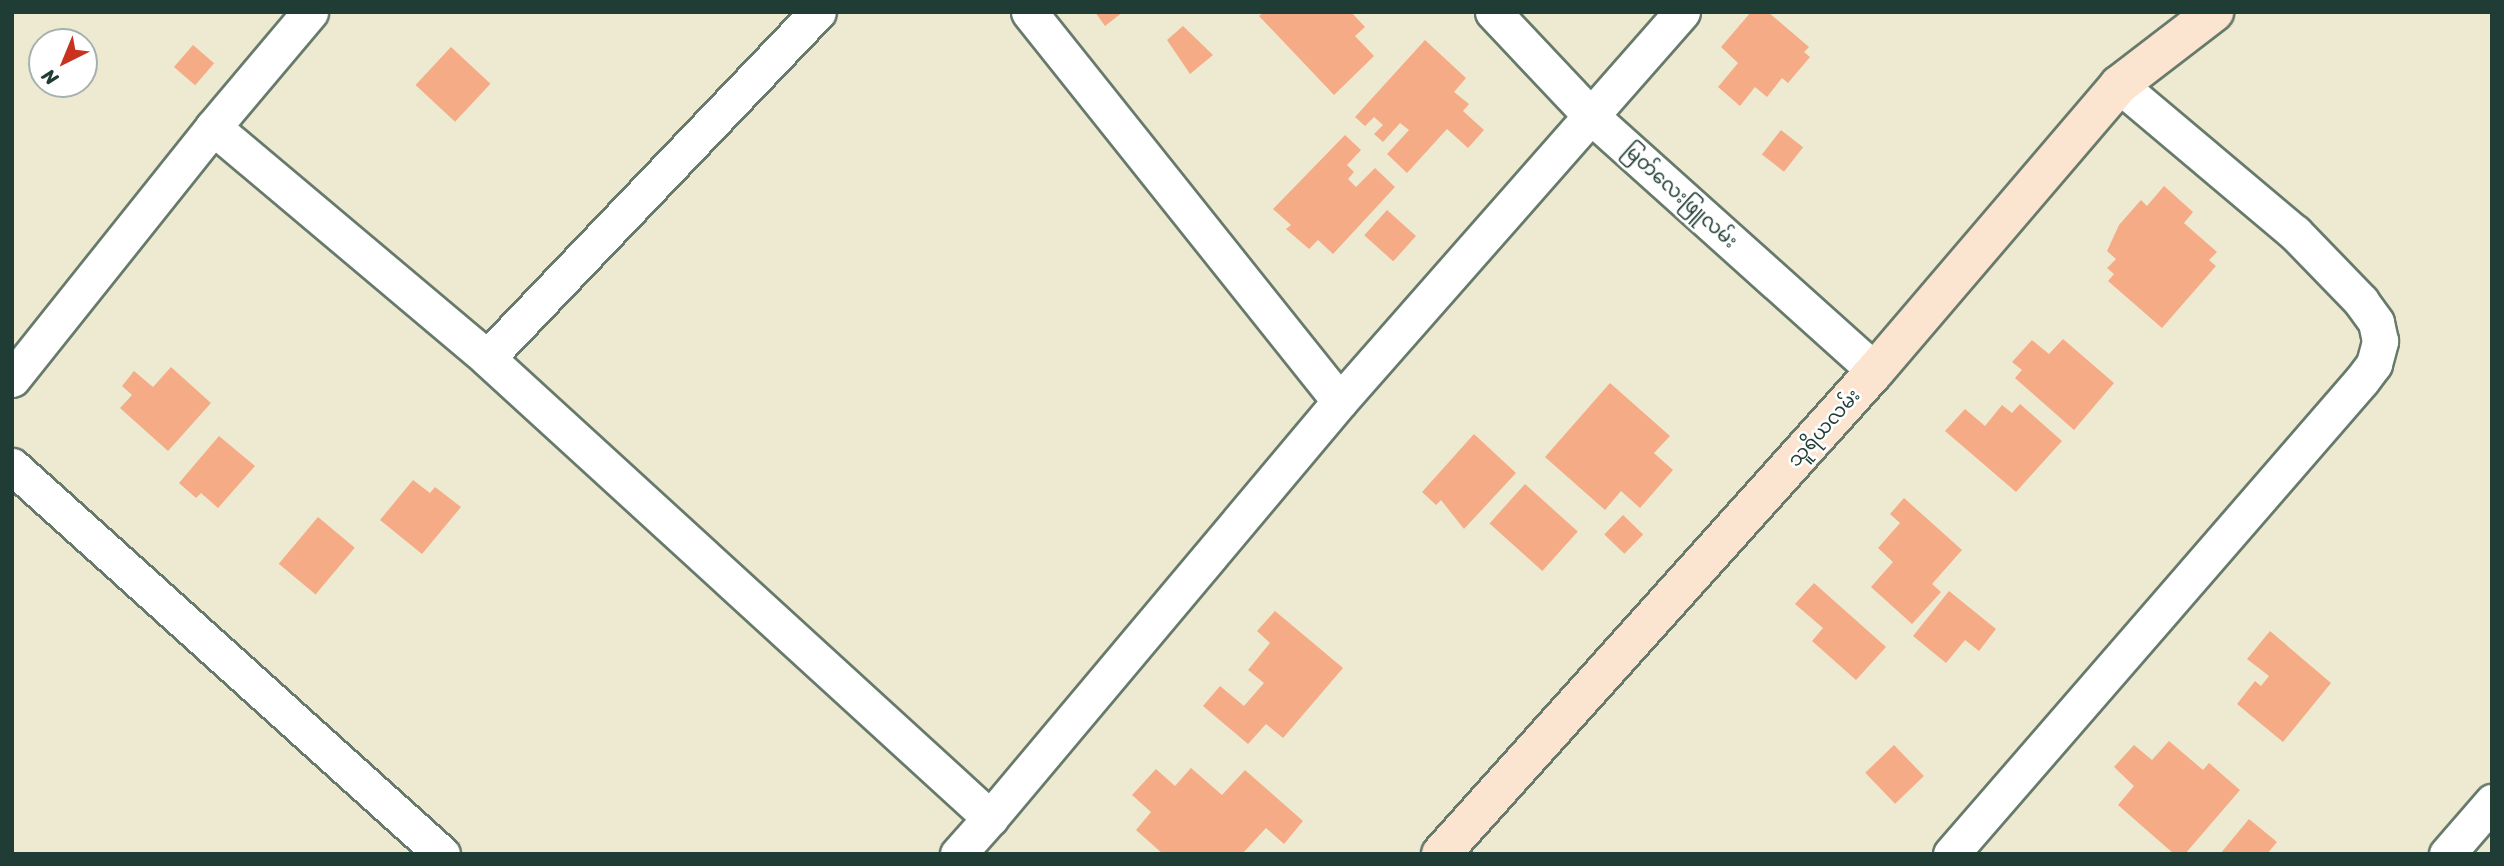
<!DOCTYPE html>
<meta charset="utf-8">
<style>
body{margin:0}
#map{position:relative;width:2504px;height:866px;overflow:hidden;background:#eeead1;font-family:Sriracha,"Noto Sans Myanmar",sans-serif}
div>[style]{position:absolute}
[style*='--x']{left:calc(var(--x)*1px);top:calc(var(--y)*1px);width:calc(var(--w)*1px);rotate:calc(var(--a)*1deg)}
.building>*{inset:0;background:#f6ab87;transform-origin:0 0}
.roads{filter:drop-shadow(2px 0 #677a6b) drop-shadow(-2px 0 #677a6b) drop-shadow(0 2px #677a6b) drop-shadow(0 -2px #677a6b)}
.street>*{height:35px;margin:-17.5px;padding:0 17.5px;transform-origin:17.5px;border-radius:17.5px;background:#fff}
.secondary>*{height:38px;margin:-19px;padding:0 19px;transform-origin:19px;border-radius:19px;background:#fce5d0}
span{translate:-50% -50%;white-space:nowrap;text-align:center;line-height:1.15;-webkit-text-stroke:5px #fff;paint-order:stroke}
.street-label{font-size:19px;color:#1f3d34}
.frame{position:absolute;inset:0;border:14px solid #1f3d34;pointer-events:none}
.north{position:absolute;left:28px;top:28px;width:70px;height:70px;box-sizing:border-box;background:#fff;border:2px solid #a5b1ae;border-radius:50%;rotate:223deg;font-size:19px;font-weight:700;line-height:28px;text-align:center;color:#1f3d34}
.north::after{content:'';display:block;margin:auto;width:24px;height:32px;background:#c8321e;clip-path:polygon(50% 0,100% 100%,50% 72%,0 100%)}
</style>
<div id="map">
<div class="building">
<div style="clip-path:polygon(1095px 12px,1123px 12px,1105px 26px)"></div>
<div style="clip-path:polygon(1264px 12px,1351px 12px,1365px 27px,1355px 36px,1374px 56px,1334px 95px,1259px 16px)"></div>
<div style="clip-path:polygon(1751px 12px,1768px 12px,1809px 47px,1804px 52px,1810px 57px,1788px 83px,1782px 78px,1767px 97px,1755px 87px,1740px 106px,1718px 87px,1738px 63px,1721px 47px)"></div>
<div style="clip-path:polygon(1183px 26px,1213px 55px,1190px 74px,1167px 40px)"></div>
<div style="clip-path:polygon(1425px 40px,1466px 78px,1454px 92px,1469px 104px,1463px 111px,1484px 130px,1468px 148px,1447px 129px,1407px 173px,1387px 154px,1409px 130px,1400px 123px,1383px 142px,1374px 134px,1383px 125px,1374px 117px,1365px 126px,1355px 117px)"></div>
<div style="left:193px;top:45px;width:28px;height:29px;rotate:41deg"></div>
<div style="left:451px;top:47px;width:54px;height:52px;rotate:43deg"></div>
<div style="left:1781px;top:130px;width:28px;height:31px;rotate:38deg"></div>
<div style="clip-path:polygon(1345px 135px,1361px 150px,1347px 165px,1354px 172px,1348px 179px,1356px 187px,1375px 168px,1395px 187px,1333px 254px,1318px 240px,1309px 249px,1286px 229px,1291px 225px,1273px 209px)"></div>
<div style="clip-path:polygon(2164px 186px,2193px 212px,2184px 223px,2217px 252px,2209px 260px,2216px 266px,2162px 328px,2108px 281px,2114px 274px,2107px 268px,2116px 259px,2107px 251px,2119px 225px,2141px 200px,2147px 206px)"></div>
<div style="left:1387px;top:210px;width:39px;height:34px;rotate:42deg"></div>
<div style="clip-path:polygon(2063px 339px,2114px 383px,2074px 430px,2015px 378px,2022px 370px,2012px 362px,2032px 340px,2049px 354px)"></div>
<div style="clip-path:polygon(171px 367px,211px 403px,168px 451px,120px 408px,132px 395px,122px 386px,134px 371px,153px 387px)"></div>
<div style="clip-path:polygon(1610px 383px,1670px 436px,1654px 453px,1673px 470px,1640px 508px,1621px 491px,1605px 510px,1545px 457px)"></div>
<div style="clip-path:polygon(2020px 404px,2062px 441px,2016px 492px,1945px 431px,1965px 409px,1985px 426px,2002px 405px,2012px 413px)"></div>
<div style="clip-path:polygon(1474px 434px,1516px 473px,1464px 529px,1441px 500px,1436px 505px,1422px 492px)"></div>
<div style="clip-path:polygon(219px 436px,255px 466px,218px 508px,201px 493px,196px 498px,179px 483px)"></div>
<div style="clip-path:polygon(413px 480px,430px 493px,435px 487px,461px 507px,422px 554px,380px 520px)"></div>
<div style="left:1525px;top:484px;width:71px;height:53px;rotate:42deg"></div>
<div style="clip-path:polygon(1904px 498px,1962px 550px,1932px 584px,1941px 592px,1912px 624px,1871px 587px,1893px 562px,1878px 548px,1900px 523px,1890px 514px)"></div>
<div style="left:1623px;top:515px;width:28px;height:27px;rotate:44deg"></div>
<div style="left:318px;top:517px;width:48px;height:61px;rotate:40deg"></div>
<div style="clip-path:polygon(1814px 583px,1886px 647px,1856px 680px,1812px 641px,1823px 628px,1795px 604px)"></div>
<div style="clip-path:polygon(1949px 591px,1996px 629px,1979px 651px,1965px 640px,1946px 663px,1913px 636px)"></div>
<div style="clip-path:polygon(1275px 611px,1343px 668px,1283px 738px,1266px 724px,1248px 744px,1203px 706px,1220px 686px,1244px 706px,1264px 683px,1248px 670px,1270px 643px,1257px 631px)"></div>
<div style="clip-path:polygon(2270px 631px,2331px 683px,2283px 742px,2237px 704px,2255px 681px,2261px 686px,2269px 676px,2247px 659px)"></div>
<div style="clip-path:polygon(2169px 741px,2203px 770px,2209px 763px,2240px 790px,2185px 854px,2174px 854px,2118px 805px,2134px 786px,2114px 767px,2134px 745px,2152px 760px)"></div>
<div style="left:1894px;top:745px;width:43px;height:40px;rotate:46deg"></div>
<div style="clip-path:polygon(1191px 768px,1222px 795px,1245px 770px,1303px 821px,1284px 844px,1266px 828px,1242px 854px,1163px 854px,1136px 830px,1151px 812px,1132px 795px,1156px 769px,1175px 786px)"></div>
<div style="clip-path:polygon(2249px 819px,2277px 842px,2267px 854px,2220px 854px)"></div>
</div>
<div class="roads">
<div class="street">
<div style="--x:310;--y:12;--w:150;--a:130.1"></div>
<div style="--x:213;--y:127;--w:358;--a:40.1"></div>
<div style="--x:487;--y:358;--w:682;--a:42.44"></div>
<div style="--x:990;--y:818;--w:544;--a:-49.99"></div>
<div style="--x:1340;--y:401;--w:518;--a:-48.68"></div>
<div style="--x:1029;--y:12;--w:498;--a:51.4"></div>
<div style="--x:1493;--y:12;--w:143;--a:46.7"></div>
<div style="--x:1591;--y:116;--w:382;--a:41.9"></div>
<div style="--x:487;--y:358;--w:479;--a:-46.3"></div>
<div style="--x:12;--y:379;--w:322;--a:-51.4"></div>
<div style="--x:12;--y:466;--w:579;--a:42.06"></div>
<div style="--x:958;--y:854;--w:48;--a:-48.4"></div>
<div style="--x:1951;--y:854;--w:627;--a:-49.07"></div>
<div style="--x:2362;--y:380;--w:20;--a:-53"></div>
<div style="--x:2374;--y:364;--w:24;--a:-75"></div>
<div style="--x:2380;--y:341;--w:19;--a:-102"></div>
<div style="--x:2376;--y:322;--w:26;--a:-126"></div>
<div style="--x:2361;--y:301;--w:95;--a:-134.1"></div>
<div style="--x:2295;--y:233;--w:230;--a:-139.9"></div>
<div style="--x:2447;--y:854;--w:69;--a:-49.1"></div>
</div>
<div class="secondary">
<div style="--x:1441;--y:854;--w:649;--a:-48.06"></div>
<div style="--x:1875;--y:371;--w:376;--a:-49.5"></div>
<div style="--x:2119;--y:85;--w:120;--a:-37.5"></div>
</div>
</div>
<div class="street-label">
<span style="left:1680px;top:196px;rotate:42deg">မြတ်လေးဖြူလမ်း</span>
<span style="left:1824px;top:428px;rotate:-48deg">သူရိယလမ်း</span>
</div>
<div class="frame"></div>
<div class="north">N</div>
</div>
